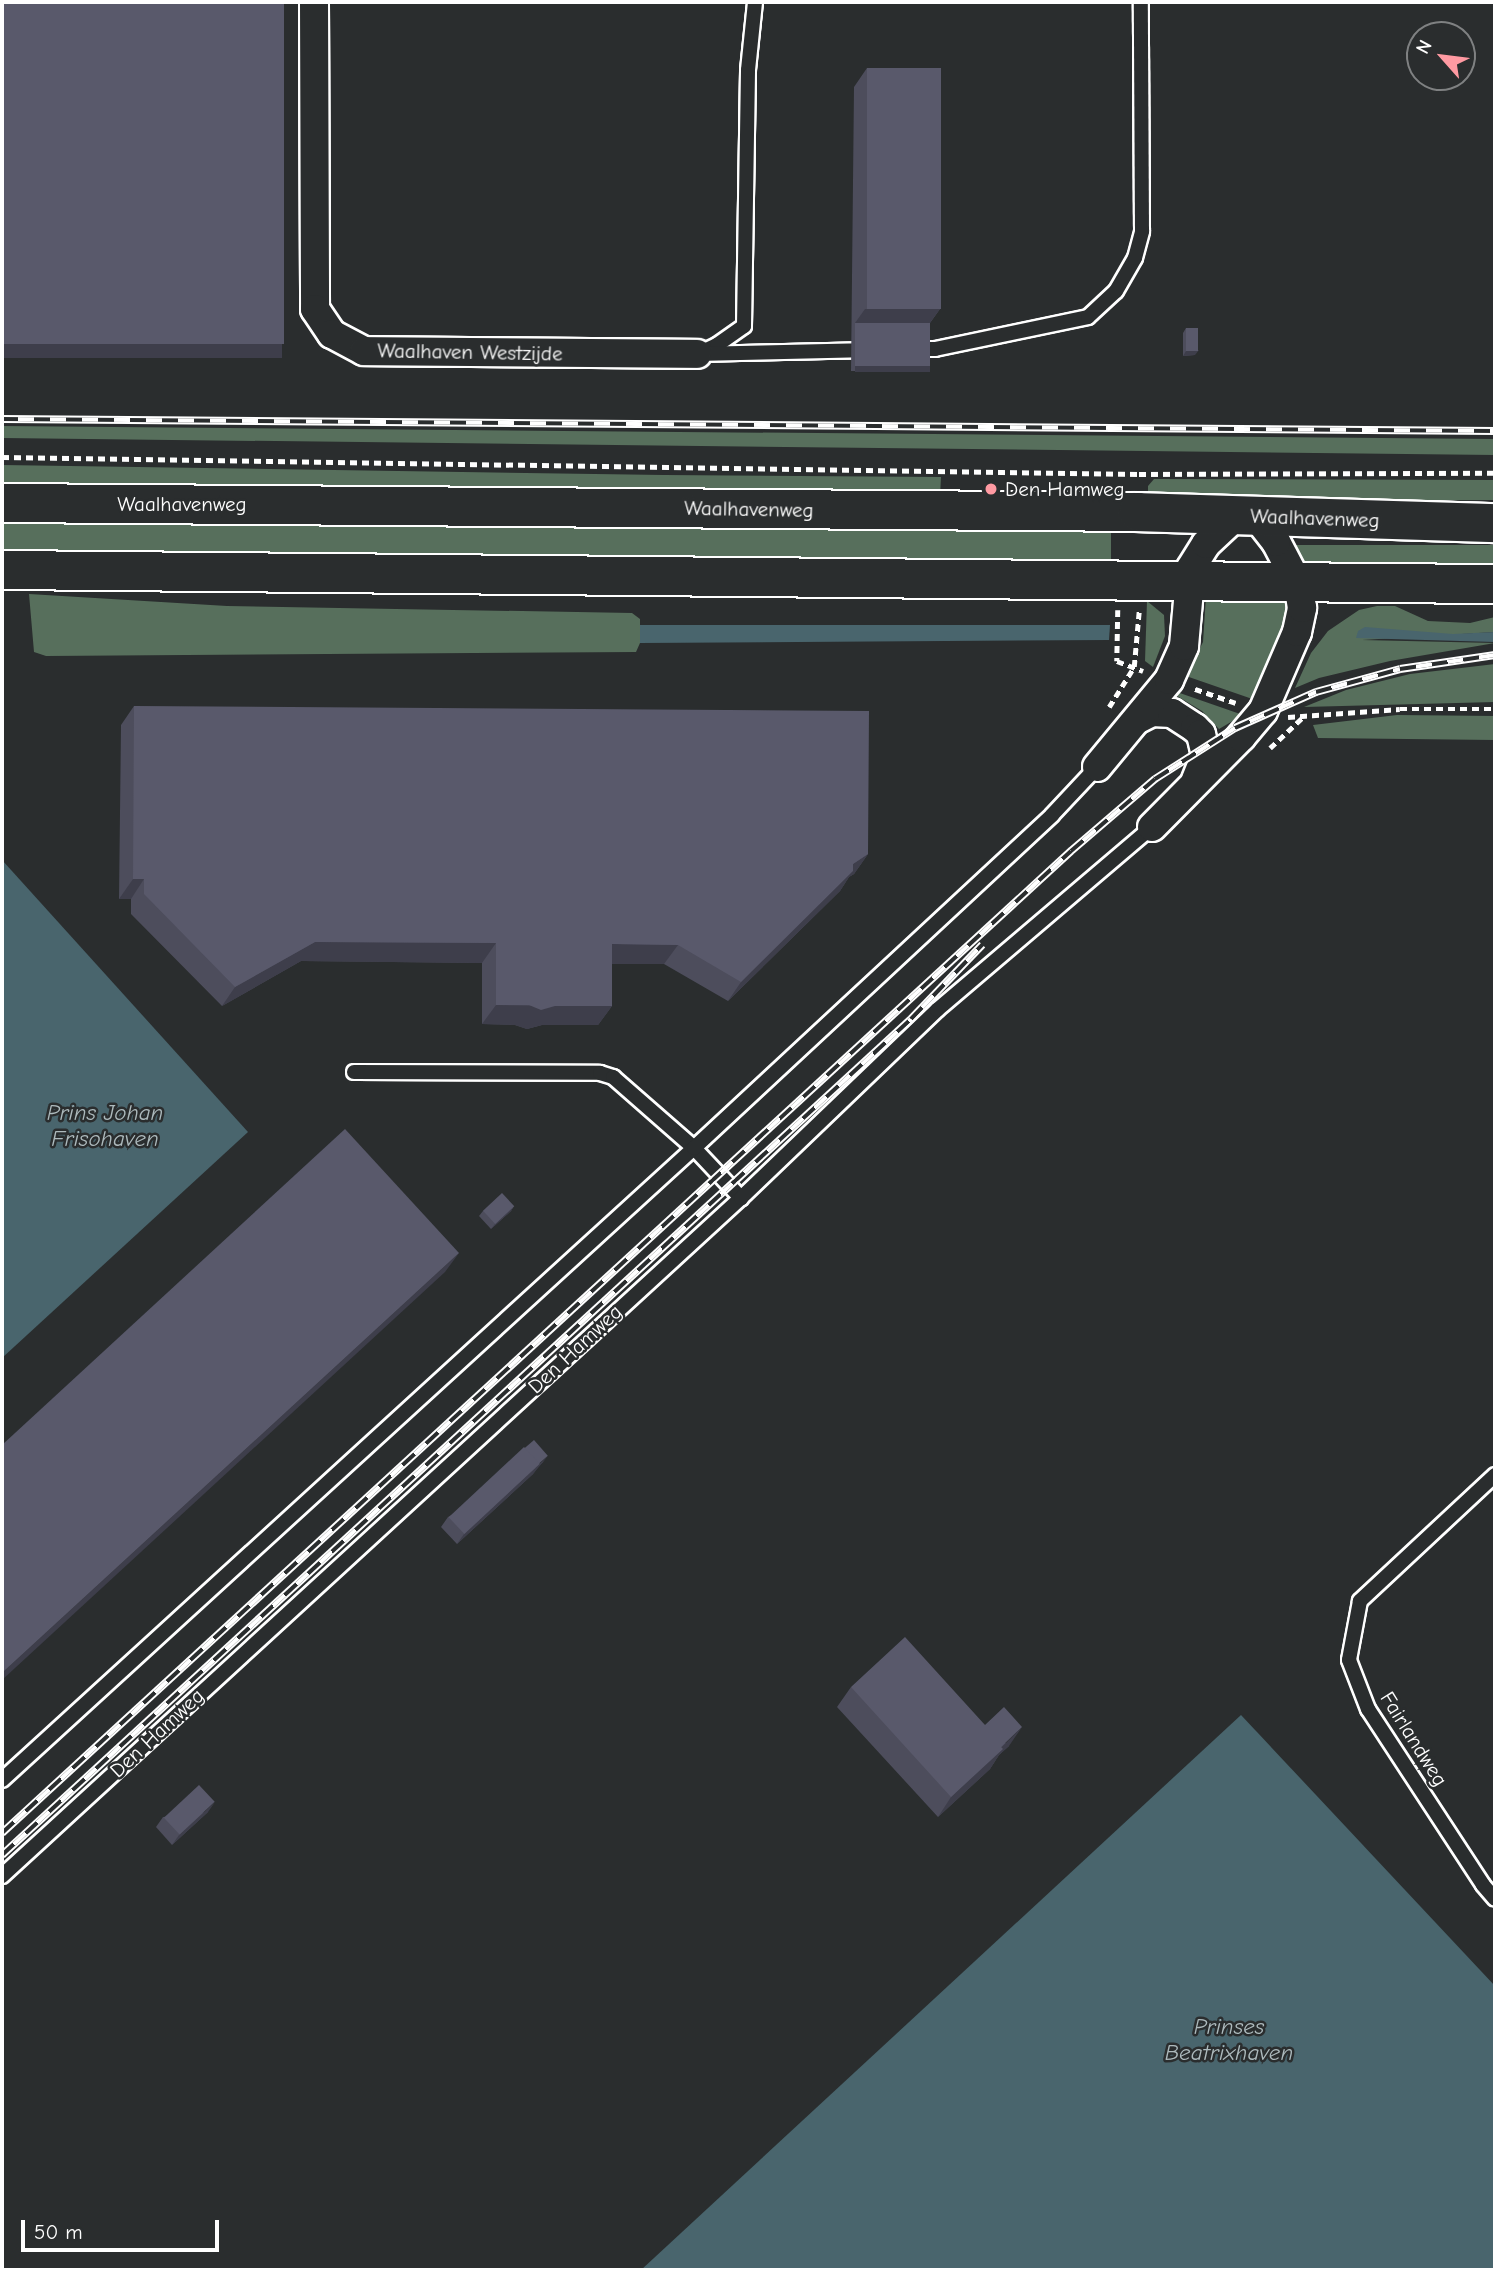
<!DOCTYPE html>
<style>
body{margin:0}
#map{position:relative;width:1497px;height:2272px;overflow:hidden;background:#2a2d2e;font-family:"Comic Neue",sans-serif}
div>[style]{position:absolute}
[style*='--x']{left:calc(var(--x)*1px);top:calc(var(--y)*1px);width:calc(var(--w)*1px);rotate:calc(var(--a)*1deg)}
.green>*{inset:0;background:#576f5c;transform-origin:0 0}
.water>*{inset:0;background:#49656d}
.path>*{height:4.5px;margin-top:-2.25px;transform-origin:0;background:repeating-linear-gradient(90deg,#fff 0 7px,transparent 0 12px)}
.roads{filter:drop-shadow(2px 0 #fff) drop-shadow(-2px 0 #fff) drop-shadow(0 2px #fff) drop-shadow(0 -2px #fff)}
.lane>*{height:14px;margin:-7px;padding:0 7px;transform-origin:7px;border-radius:7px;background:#2a2d2e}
.street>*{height:28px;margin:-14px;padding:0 14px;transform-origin:14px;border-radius:14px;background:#2a2d2e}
.secondary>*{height:38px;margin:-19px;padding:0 19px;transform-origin:19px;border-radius:19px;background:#2a2d2e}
.rail>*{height:8px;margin-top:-4px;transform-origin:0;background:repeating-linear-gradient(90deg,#2a2d2e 0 16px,#fff 0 32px);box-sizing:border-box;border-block:2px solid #fff}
.wall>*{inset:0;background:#4d4d5c}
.shaded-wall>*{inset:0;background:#3e3e4b;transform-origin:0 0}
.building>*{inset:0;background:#59596b;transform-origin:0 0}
.dots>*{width:19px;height:19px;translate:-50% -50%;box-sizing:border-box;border:4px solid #2a2d2e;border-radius:50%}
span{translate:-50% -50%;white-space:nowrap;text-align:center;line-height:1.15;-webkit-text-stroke:5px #2a2d2e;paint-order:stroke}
.street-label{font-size:21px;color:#fff}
.poi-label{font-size:21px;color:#fff}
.left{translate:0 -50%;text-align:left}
.water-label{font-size:23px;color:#adbabd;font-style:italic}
.frame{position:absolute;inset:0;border:4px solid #fff;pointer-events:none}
.north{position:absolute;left:1406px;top:21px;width:70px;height:70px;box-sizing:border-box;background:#2a2d2e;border:2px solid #7f8182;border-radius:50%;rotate:298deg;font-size:19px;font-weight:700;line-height:28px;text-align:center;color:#fff}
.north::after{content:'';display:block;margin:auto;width:24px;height:32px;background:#ff9aa2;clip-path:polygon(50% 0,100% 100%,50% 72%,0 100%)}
.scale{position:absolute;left:21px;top:2220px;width:198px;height:32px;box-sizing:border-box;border:4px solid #fff;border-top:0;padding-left:9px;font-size:21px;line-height:24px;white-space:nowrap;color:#fff;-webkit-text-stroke:5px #2a2d2e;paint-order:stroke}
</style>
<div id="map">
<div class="green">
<div style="clip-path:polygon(2px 426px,1495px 439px,1495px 455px,2px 438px)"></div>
<div style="clip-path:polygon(2px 465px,664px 475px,941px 477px,940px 497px,2px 485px)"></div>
<div style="clip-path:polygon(1154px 479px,1495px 480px,1495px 500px,1334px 501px,1148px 496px,1148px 486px)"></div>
<div style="left:2px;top:519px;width:1109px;height:40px"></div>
<div style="left:1495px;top:545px;width:23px;height:199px;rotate:90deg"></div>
<div style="clip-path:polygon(29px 594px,227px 606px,632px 613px,640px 619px,640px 643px,636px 652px,46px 656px,34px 652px)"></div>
<div style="clip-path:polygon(1206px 596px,1288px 599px,1283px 650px,1261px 702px,1186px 676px,1203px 642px)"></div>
<div style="clip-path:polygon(1147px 601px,1164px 615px,1165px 636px,1153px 667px,1145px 661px)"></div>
<div style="clip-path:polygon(1377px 606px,1395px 606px,1428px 621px,1470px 623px,1495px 617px,1495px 632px,1362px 640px,1495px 643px,1390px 661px,1319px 678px,1295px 688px,1311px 653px,1328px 631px,1359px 610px)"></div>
<div style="clip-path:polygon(1495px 664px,1495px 702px,1304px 707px,1346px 690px,1410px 674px)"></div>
<div style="clip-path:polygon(1174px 691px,1243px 715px,1219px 729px,1202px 711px,1177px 696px)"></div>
<div style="clip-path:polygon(1397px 715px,1495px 716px,1495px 740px,1318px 738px,1313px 725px)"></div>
</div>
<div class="water">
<div style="clip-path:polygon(640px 625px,1110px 625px,1109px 640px,640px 643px)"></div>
<div style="clip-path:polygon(1365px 627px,1453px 634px,1495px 632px,1495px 642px,1356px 638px,1358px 631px)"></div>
<div style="clip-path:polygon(2px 860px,248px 1132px,2px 1358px)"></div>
<div style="clip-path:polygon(1241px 1715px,1495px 1986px,1495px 2270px,641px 2270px)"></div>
</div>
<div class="path">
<div style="--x:2;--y:457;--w:1137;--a:0.86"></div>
<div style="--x:1139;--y:474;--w:356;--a:-0.2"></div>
<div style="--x:1118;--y:610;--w:51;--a:91.1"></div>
<div style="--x:1117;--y:661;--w:28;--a:21"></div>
<div style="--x:1195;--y:689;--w:43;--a:18.9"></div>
<div style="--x:1109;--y:707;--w:47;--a:-58"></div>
<div style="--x:1134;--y:667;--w:56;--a:-84.9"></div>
<div style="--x:1288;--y:717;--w:112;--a:-4.1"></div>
<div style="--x:1400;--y:709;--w:95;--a:0"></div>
<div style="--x:1270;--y:748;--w:47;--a:-43.3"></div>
</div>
<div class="roads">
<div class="lane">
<div style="--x:912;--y:349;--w:23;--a:0"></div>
<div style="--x:935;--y:349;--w:156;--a:-11.8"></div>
<div style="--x:1088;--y:317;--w:38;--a:-43"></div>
<div style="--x:1116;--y:291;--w:38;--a:-60"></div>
<div style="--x:1135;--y:258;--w:28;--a:-75"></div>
<div style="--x:1142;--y:231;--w:229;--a:-90.3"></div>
<div style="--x:702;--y:352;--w:17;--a:-25"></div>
<div style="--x:717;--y:345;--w:33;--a:-35"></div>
<div style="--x:744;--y:326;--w:256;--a:-89.1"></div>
<div style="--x:748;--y:70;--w:68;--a:-84.1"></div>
<div style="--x:697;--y:354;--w:174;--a:-1.3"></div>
<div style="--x:354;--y:1072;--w:246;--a:0.2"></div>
<div style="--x:600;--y:1073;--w:14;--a:17"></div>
<div style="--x:613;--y:1077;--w:108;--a:41.2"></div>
<div style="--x:694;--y:1148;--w:69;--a:46.8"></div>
<div style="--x:1495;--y:1475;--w:185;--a:137"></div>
<div style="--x:1360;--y:1601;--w:60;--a:100.6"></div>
<div style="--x:1349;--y:1660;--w:53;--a:68.8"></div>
<div style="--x:1368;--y:1709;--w:210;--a:56.8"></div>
<div style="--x:1483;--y:1885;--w:18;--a:49"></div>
<div style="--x:2;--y:1780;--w:937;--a:-42.41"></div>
<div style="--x:694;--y:1148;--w:489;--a:-42.9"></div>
<div style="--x:1052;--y:815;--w:66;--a:-46.8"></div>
<div style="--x:2;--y:1876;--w:1003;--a:-42.54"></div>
<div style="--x:741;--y:1198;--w:272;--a:-43.8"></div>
<div style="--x:937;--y:1010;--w:282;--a:-40.4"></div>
</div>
<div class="street">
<div style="--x:314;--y:2;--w:307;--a:89.8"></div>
<div style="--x:315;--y:309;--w:30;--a:56"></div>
<div style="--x:332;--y:334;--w:36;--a:28"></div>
<div style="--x:364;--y:351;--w:333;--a:0.5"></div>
<div style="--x:1138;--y:719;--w:16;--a:-27"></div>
<div style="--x:1152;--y:712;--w:20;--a:3"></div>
<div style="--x:1172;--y:713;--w:27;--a:33"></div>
<div style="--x:1195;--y:728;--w:8;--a:45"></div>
<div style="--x:1201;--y:734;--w:22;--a:77"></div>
<div style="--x:1206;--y:755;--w:27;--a:112"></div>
<div style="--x:1097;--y:767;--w:113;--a:-50.4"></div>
<div style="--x:1169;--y:680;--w:37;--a:-66"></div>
<div style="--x:1184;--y:646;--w:78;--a:-84.9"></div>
<div style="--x:1191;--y:568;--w:28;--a:-58"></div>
<div style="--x:1206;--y:544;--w:41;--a:-43"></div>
<div style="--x:1152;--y:827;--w:127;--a:-45.3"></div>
<div style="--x:1241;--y:737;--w:34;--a:-50"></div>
<div style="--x:1263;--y:711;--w:86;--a:-66.7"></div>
<div style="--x:1297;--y:632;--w:25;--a:-78"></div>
<div style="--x:1302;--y:608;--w:24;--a:-99"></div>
<div style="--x:1298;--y:584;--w:47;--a:-117.6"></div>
<div style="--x:1276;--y:542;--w:33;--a:-128"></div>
</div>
<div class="secondary">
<div style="--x:2;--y:503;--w:1136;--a:0.45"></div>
<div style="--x:1138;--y:512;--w:357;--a:1.8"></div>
<div style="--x:2;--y:570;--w:1493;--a:0.54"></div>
</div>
</div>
<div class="rail">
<div style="--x:2;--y:419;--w:1493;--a:0.46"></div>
<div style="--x:2;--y:1833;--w:1452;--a:-42.57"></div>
<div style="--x:1071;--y:851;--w:111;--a:-40.6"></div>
<div style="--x:1155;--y:779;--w:95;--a:-32.5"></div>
<div style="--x:1235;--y:728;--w:89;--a:-24"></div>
<div style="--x:1316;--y:692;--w:87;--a:-15.3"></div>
<div style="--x:1400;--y:669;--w:96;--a:-8.4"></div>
<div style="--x:2;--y:1855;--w:1235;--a:-42.6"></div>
<div style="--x:911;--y:1019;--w:103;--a:-46.2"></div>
</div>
<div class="wall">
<div style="clip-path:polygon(867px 68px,940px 309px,930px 323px,926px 371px,851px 371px,854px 87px)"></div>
<div style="clip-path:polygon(1186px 328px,1195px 355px,1183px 356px,1183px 333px)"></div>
<div style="clip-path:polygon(134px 706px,868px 854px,854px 874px,849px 877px,840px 891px,728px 1001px,664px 964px,612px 964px,612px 1006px,598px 1025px,542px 1025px,527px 1029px,515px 1025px,482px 1024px,482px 963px,301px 961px,222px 1006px,131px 914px,131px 899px,119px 899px,121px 725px)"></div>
<div style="clip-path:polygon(514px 1206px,511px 1211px,491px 1229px,479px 1216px,483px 1211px)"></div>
<div style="clip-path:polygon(544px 1461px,538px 1467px,533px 1474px,457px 1544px,441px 1527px,448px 1517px)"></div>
<div style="clip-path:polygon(851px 1687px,985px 1725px,1009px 1746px,999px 1755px,990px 1769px,938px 1817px,837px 1707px)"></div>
<div style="clip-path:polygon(208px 1812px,172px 1845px,156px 1827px,163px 1817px)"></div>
</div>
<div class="shaded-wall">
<div style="clip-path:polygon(865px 309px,940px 309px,926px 328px,855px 323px)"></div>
<div style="left:2px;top:344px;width:280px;height:14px"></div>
<div style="clip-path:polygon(1199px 350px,1195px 355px,1183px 356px,1186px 351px)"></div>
<div style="left:855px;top:366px;width:75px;height:6px"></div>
<div style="clip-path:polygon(868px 854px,854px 874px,849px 877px,840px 891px,728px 1001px,741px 982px,853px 864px)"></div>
<div style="clip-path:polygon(133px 879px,144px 879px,131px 899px,119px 899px)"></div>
<div style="clip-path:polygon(315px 942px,496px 943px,482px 963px,301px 961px,222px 1006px,235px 987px)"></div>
<div style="clip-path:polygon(612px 944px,678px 945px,664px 964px,598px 964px)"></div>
<div style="clip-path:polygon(496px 1005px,555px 1006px,612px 1006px,598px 1025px,542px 1025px,527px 1029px,515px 1025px,482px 1024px)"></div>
<div style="clip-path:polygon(514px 1206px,511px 1211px,491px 1229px,495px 1224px)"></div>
<div style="clip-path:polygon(459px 1253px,445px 1272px,2px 1680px,2px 1673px)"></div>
<div style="clip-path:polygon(548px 1456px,533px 1474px,457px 1544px,464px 1534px)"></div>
<div style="clip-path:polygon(1022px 1727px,1009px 1746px,999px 1755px,990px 1769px,938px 1817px,951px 1797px)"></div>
<div style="clip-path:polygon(215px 1802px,208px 1812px,172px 1845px,179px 1835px)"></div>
</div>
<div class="building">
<div style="left:2px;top:2px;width:282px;height:342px"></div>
<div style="left:867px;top:68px;width:74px;height:241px"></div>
<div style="left:855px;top:323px;width:75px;height:43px"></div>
<div style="left:1186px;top:328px;width:12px;height:23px"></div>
<div style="clip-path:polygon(134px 706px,869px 711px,868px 854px,853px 864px,853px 871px,741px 982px,678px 945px,612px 944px,612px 1006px,555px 1006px,541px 1010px,529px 1005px,496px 1005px,496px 943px,315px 942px,235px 987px,144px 894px,144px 879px,133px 879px)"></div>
<div style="clip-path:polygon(345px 1129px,459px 1253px,2px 1673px,2px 1445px)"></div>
<div style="left:502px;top:1193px;width:18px;height:26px;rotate:47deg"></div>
<div style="left:534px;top:1440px;width:21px;height:13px;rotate:49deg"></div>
<div style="left:524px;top:1447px;width:23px;height:103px;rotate:47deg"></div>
<div style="clip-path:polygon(905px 1637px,985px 1725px,1004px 1707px,1022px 1727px,1001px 1747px,1003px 1749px,951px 1797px,851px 1687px)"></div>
<div style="left:199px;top:1785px;width:23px;height:48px;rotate:47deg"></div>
</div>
<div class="dots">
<div style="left:991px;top:489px;background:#ff9aa2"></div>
</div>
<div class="street-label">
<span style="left:470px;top:352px;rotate:1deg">Waalhaven Westzijde</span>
<span style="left:182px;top:504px">Waalhavenweg</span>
<span style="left:749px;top:509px;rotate:1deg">Waalhavenweg</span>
<span style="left:1315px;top:518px;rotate:2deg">Waalhavenweg</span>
<span style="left:575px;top:1349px;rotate:-43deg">Den Hamweg</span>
<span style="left:157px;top:1733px;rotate:-43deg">Den Hamweg</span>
<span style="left:1414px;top:1739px;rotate:58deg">Fairlandweg</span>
</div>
<div class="poi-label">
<span class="left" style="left:1005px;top:489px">Den Hamweg</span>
</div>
<div class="water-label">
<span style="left:105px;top:1126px">Prins Johan<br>Frisohaven</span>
<span style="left:1229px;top:2040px">Prinses<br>Beatrixhaven</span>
</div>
<div class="frame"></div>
<div class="north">N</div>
<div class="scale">50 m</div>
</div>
